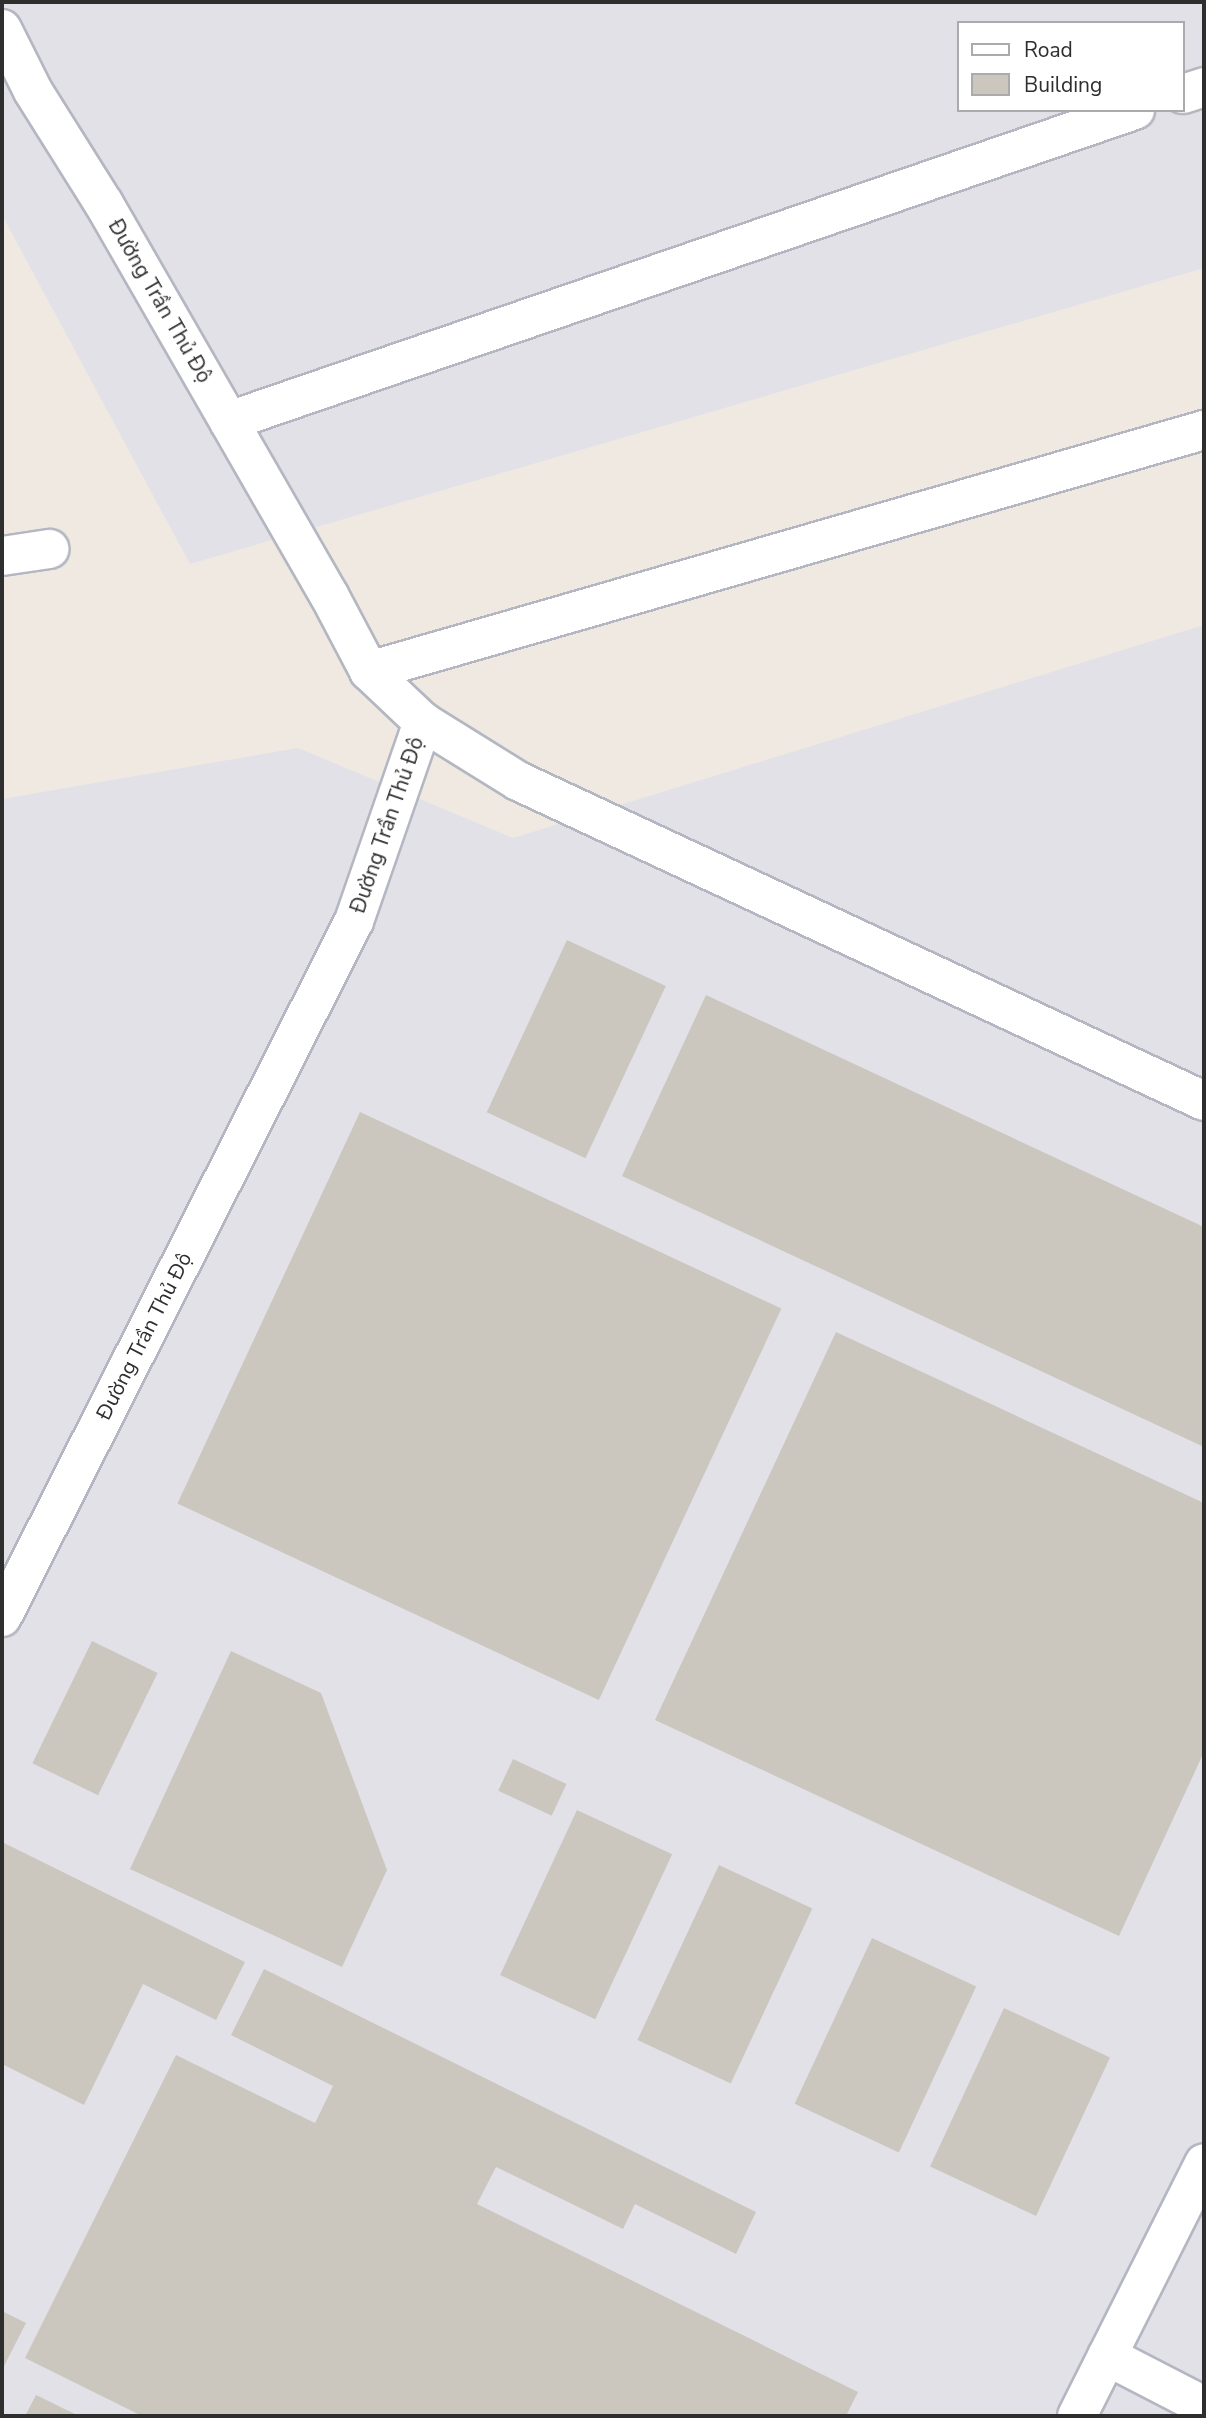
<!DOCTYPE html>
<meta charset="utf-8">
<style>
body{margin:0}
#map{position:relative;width:1206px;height:2418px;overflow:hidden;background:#efe9e1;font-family:"Nunito Sans",sans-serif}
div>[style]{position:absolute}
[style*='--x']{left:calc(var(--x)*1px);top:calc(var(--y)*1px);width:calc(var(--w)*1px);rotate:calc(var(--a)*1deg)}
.industrial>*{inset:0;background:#e3e1e8}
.building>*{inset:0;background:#cbc7bf;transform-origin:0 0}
.roads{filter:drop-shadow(2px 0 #b4b7c1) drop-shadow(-2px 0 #b4b7c1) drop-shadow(0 2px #b4b7c1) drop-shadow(0 -2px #b4b7c1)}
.minor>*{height:38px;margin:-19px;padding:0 19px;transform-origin:19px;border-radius:19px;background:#fff}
span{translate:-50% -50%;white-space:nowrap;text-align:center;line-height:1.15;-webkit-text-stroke:7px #fff;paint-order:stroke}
.street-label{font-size:21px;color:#2e2e2e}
.frame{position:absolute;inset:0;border:4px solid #2e2e2e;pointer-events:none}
.legend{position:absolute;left:957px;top:21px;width:228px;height:91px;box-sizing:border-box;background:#fff;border:2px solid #ababab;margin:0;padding:9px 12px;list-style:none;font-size:21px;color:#2e2e2e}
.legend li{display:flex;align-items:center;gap:14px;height:35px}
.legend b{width:35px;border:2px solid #ababab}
</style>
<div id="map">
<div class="industrial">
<div style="clip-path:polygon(evenodd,2px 2px,1204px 2px,1204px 268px,190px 564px,2px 215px,2px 2px,959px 23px,1183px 23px,1183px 110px,959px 110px,959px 23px)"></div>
<div style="clip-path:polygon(1204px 625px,1204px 2416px,2px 2416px,2px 799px,298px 748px,513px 838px)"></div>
</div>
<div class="building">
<div style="left:567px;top:940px;width:109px;height:190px;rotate:25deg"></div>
<div style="clip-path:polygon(706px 995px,1204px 1227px,1204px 1447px,622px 1176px)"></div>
<div style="left:360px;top:1112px;width:465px;height:432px;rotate:25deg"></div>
<div style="clip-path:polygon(836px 1332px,1204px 1503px,1204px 1752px,1119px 1936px,655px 1720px)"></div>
<div style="left:92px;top:1641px;width:73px;height:136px;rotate:26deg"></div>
<div style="clip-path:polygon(231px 1651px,321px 1693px,387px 1870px,342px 1967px,130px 1869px)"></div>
<div style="left:513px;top:1759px;width:59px;height:35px;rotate:25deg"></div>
<div style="left:577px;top:1810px;width:105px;height:182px;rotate:25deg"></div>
<div style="clip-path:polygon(2px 1842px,245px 1962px,216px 2020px,143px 1984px,84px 2105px,2px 2064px)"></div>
<div style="left:719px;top:1865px;width:103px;height:193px;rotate:25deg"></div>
<div style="left:872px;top:1938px;width:115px;height:183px;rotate:25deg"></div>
<div style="clip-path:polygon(264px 1969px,756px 2212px,736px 2254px,635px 2204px,623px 2229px,496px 2167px,477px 2204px,858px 2392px,846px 2416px,142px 2416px,25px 2358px,176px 2055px,315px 2123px,333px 2086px,231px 2035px)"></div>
<div style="left:1004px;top:2008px;width:117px;height:175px;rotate:25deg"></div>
<div style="clip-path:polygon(2px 2311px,26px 2323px,2px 2370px)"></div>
<div style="clip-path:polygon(36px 2395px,79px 2416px,25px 2416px)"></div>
</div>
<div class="roads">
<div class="minor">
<div style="--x:2;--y:29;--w:69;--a:63.4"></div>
<div style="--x:33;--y:91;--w:133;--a:57.9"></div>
<div style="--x:104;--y:204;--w:451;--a:60.1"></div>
<div style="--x:329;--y:595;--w:86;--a:62.2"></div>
<div style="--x:369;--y:671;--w:74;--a:43.4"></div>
<div style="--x:423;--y:722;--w:112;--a:31.8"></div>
<div style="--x:518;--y:781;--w:757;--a:25.01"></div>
<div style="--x:1183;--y:94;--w:22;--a:-18"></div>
<div style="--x:229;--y:421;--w:958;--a:-18.95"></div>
<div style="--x:2;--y:556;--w:48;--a:-8.5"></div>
<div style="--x:369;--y:671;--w:869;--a:-16.1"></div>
<div style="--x:2;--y:1617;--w:780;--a:-63.17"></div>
<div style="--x:354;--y:921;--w:211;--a:-70.9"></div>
<div style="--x:1107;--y:2356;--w:109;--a:27.3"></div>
<div style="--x:1077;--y:2416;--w:283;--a:-63.3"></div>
</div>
</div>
<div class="street-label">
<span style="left:160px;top:301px;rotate:60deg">Đường Trần Thủ Độ</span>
<span style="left:387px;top:825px;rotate:-71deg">Đường Trần Thủ Độ</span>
<span style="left:144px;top:1336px;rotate:-63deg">Đường Trần Thủ Độ</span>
</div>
<div class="frame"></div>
<ul class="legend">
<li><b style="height:9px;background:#fff"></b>Road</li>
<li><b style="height:19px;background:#cbc7bf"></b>Building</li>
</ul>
</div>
